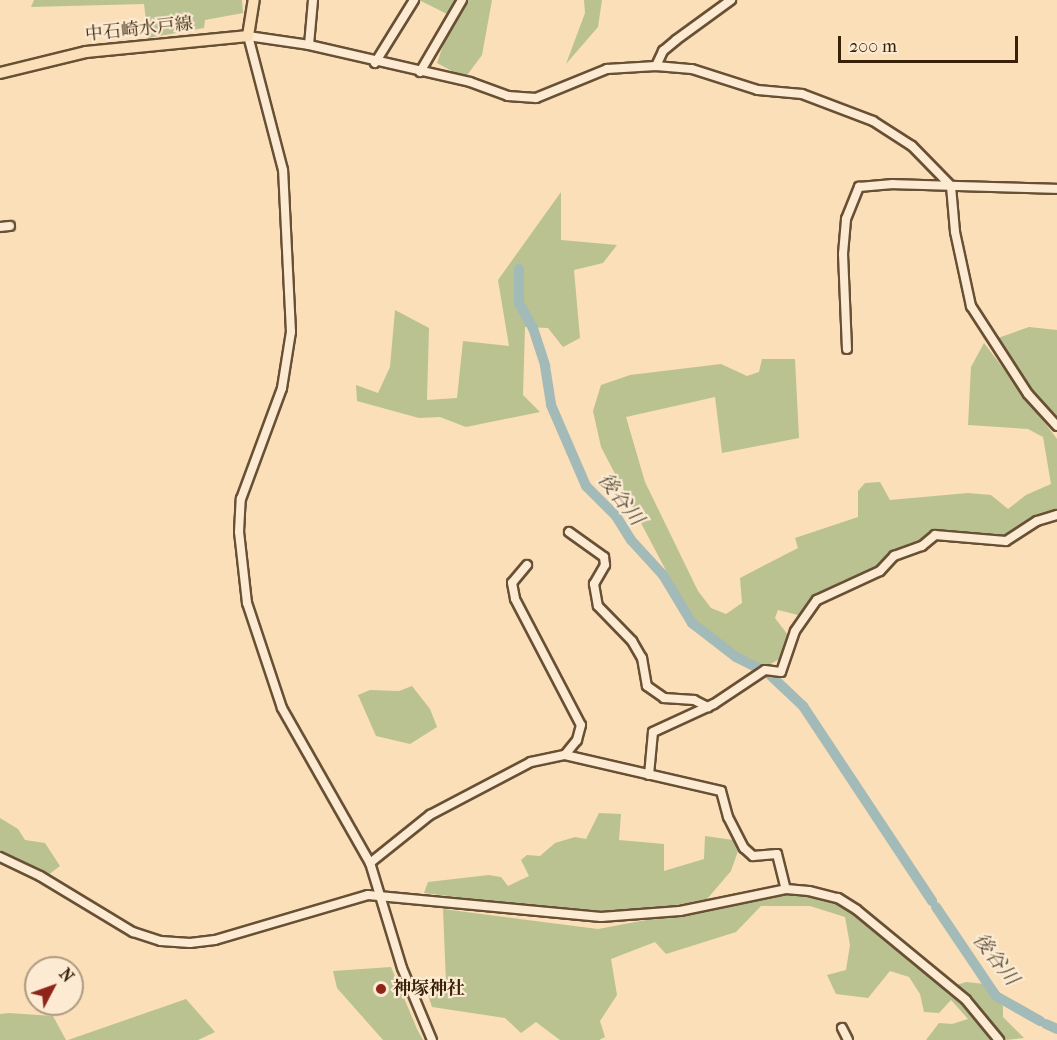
<!DOCTYPE html>
<meta charset="utf-8">
<style>
body{margin:0}
#map{position:relative;width:1057px;height:1040px;overflow:hidden;background:#fadfb9;font-family:"IM FELL French Canon","Noto Serif JP",serif}
div>[style]{position:absolute}
[style*='--x']{left:calc(var(--x)*1px);top:calc(var(--y)*1px);width:calc(var(--w)*1px);rotate:calc(var(--a)*1deg)}
.green>*{inset:0;background:#bac292}
.river>*{height:10px;margin:-5px;padding:0 5px;transform-origin:5px;border-radius:5px;background:#a2bab8}
.roads{filter:drop-shadow(2px 0 #685034) drop-shadow(-2px 0 #685034) drop-shadow(0 2px #685034) drop-shadow(0 -2px #685034)}
.minor>*{height:8px;margin:-4px;padding:0 4px;transform-origin:4px;border-radius:4px;background:#fcead2}
.major>*{height:10px;margin:-5px;padding:0 5px;transform-origin:5px;border-radius:5px;background:#fadfb9}
.dots>*{width:16px;height:16px;translate:-50% -50%;box-sizing:border-box;border:3px solid #fcead2;border-radius:50%}
span{translate:-50% -50%;white-space:nowrap;text-align:center;line-height:1.15;-webkit-text-stroke:4.5px #fcead2;paint-order:stroke}
.street-label{font-size:18px;color:#382107}
.poi-label{font-size:18px;color:#382107;font-weight:700}
.left{translate:0 -50%;text-align:left}
.water-label{font-size:20px;color:#584f3c;font-style:italic}
.north{position:absolute;left:24px;top:956px;width:60px;height:60px;box-sizing:border-box;background:#fcead2;border:2px solid #ae9a81;border-radius:50%;rotate:49deg;font-size:16px;font-weight:700;line-height:24px;text-align:center;color:#382107}
.north::after{content:'';display:block;margin:auto;width:21px;height:27px;background:#8f2418;clip-path:polygon(50% 0,100% 100%,50% 72%,0 100%)}
.scale{position:absolute;left:838px;top:36px;width:180px;height:27px;box-sizing:border-box;border:3px solid #382107;border-top:0;padding-left:8px;font-size:18px;line-height:21px;white-space:nowrap;color:#382107;-webkit-text-stroke:4px #fcead2;paint-order:stroke}
</style>
<div id="map">
<div class="green">
<div style="clip-path:polygon(34px 0,242px 0,243px 13px,205px 20px,204px 28px,148px 38px,144px 4px,31px 7px)"></div>
<div style="clip-path:polygon(419px 0,492px 0,482px 55px,465px 78px,437px 63px,453px 17px)"></div>
<div style="clip-path:polygon(584px 0,602px 0,598px 27px,566px 64px,585px 13px)"></div>
<div style="clip-path:polygon(561px 192px,561px 240px,617px 245px,603px 263px,574px 270px,580px 338px,563px 347px,548px 328px,525px 327px,523px 395px,540px 412px,466px 427px,440px 417px,419px 418px,357px 401px,356px 385px,378px 393px,390px 367px,395px 310px,429px 328px,427px 400px,457px 398px,463px 341px,509px 346px,498px 280px)"></div>
<div style="clip-path:polygon(1029px 327px,1057px 330px,1057px 421px,1028px 390px,998px 338px)"></div>
<div style="clip-path:polygon(984px 343px,1057px 439px,1057px 513px,1003px 538px,935px 531px,879px 568px,842px 581px,802px 616px,778px 610px,775px 618px,791px 639px,787px 655px,763px 668px,746px 661px,692px 620px,601px 447px,593px 411px,601px 385px,630px 375px,721px 364px,747px 376px,759px 372px,762px 359px,795px 359px,799px 438px,722px 453px,715px 397px,626px 417px,645px 482px,698px 591px,711px 608px,726px 614px,742px 603px,740px 578px,798px 548px,795px 538px,858px 517px,858px 491px,865px 483px,880px 482px,890px 500px,968px 493px,991px 495px,1008px 509px,1026px 495px,1051px 484px,1043px 437px,1028px 429px,968px 425px,971px 367px)"></div>
<div style="clip-path:polygon(412px 686px,430px 709px,437px 727px,410px 744px,376px 736px,358px 695px,370px 690px,399px 691px)"></div>
<div style="clip-path:polygon(599px 813px,621px 814px,619px 840px,664px 844px,664px 871px,704px 859px,705px 836px,733px 840px,738px 851px,731px 871px,707px 899px,671px 906px,589px 913px,424px 893px,428px 882px,489px 875px,501px 877px,508px 886px,529px 876px,521px 860px,527px 855px,540px 856px,555px 843px,575px 837px,586px 839px)"></div>
<div style="clip-path:polygon(0 818px,18px 829px,25px 840px,45px 843px,60px 866px,48px 875px,0 852px)"></div>
<div style="clip-path:polygon(785px 894px,813px 895px,838px 902px,960px 1001px,991px 1040px,926px 1040px,939px 1023px,952px 1024px,968px 1019px,951px 1000px,939px 1013px,924px 1012px,920px 994px,909px 977px,890px 971px,868px 998px,836px 994px,827px 975px,846px 970px,850px 945px,845px 917px,810px 906px,761px 906px,736px 932px,666px 954px,655px 942px,611px 959px,617px 995px,600px 1021px,605px 1037px,599px 1040px,560px 1040px,536px 1022px,521px 1033px,505px 1018px,432px 1007px,425px 986px,446px 983px,443px 909px,598px 929px)"></div>
<div style="clip-path:polygon(391px 967px,417px 1029px,423px 1040px,383px 1040px,337px 988px,333px 971px)"></div>
<div style="clip-path:polygon(966px 982px,985px 984px,1003px 1006px,1003px 1017px,1024px 1038px,1005px 1040px,956px 985px)"></div>
<div style="clip-path:polygon(186px 999px,215px 1032px,198px 1040px,68px 1040px)"></div>
<div style="clip-path:polygon(9px 1013px,53px 1016px,66px 1040px,0 1040px,0 1014px)"></div>
</div>
<div class="river">
<div style="--x:519;--y:269;--w:34;--a:90"></div>
<div style="--x:519;--y:303;--w:29;--a:61"></div>
<div style="--x:533;--y:328;--w:40;--a:72"></div>
<div style="--x:545;--y:366;--w:39;--a:81"></div>
<div style="--x:551;--y:405;--w:88;--a:66.6"></div>
<div style="--x:586;--y:486;--w:42;--a:45"></div>
<div style="--x:616;--y:516;--w:28;--a:58"></div>
<div style="--x:631;--y:540;--w:47;--a:47.6"></div>
<div style="--x:663;--y:575;--w:56;--a:58.9"></div>
<div style="--x:692;--y:623;--w:56;--a:37.7"></div>
<div style="--x:736;--y:657;--w:29;--a:27"></div>
<div style="--x:767;--y:672;--w:50;--a:43.4"></div>
<div style="--x:803;--y:706;--w:234;--a:56.5"></div>
<div style="--x:936;--y:907;--w:107;--a:56"></div>
<div style="--x:996;--y:996;--w:51;--a:29.6"></div>
<div style="--x:1046;--y:1024;--w:12;--a:24"></div>
</div>
<div class="roads">
<div class="minor">
<div style="--x:309;--y:45;--w:45;--a:-84.9"></div>
<div style="--x:375;--y:63;--w:74;--a:-58.2"></div>
<div style="--x:656;--y:66;--w:17;--a:-65"></div>
<div style="--x:663;--y:51;--w:17;--a:-40"></div>
<div style="--x:676;--y:40;--w:68;--a:-36"></div>
<div style="--x:420;--y:72;--w:83;--a:-59.7"></div>
<div style="--x:0;--y:227;--w:10;--a:-6"></div>
<div style="--x:847;--y:349;--w:95;--a:-92.4"></div>
<div style="--x:843;--y:254;--w:35;--a:-85"></div>
<div style="--x:846;--y:219;--w:35;--a:-68"></div>
<div style="--x:859;--y:187;--w:34;--a:-5"></div>
<div style="--x:893;--y:184;--w:164;--a:1.7"></div>
<div style="--x:569;--y:532;--w:43;--a:35.5"></div>
<div style="--x:604;--y:557;--w:8;--a:83"></div>
<div style="--x:605;--y:565;--w:22;--a:120"></div>
<div style="--x:594;--y:584;--w:22;--a:80"></div>
<div style="--x:598;--y:606;--w:49;--a:45.8"></div>
<div style="--x:632;--y:641;--w:20;--a:60"></div>
<div style="--x:642;--y:658;--w:28;--a:80"></div>
<div style="--x:647;--y:686;--w:21;--a:35"></div>
<div style="--x:664;--y:698;--w:30;--a:4"></div>
<div style="--x:694;--y:700;--w:16;--a:27"></div>
<div style="--x:527;--y:565;--w:23;--a:130"></div>
<div style="--x:512;--y:583;--w:16;--a:79"></div>
<div style="--x:515;--y:599;--w:142;--a:62.4"></div>
<div style="--x:581;--y:725;--w:16;--a:105"></div>
<div style="--x:577;--y:740;--w:19;--a:129"></div>
<div style="--x:649;--y:775;--w:43;--a:-84.7"></div>
<div style="--x:653;--y:732;--w:67;--a:-24.7"></div>
<div style="--x:714;--y:704;--w:61;--a:-33.7"></div>
<div style="--x:765;--y:670;--w:16;--a:7"></div>
<div style="--x:781;--y:672;--w:43;--a:-71.1"></div>
<div style="--x:795;--y:631;--w:38;--a:-55"></div>
<div style="--x:817;--y:600;--w:69;--a:-24.7"></div>
<div style="--x:880;--y:571;--w:21;--a:-47"></div>
<div style="--x:894;--y:556;--w:30;--a:-20"></div>
<div style="--x:922;--y:546;--w:17;--a:-40"></div>
<div style="--x:935;--y:535;--w:71;--a:4.8"></div>
<div style="--x:1006;--y:541;--w:37;--a:-33"></div>
<div style="--x:1037;--y:521;--w:21;--a:-17"></div>
<div style="--x:0;--y:857;--w:44;--a:25.4"></div>
<div style="--x:40;--y:876;--w:109;--a:31.1"></div>
<div style="--x:133;--y:932;--w:29;--a:18"></div>
<div style="--x:161;--y:941;--w:29;--a:4"></div>
<div style="--x:190;--y:943;--w:25;--a:-7"></div>
<div style="--x:215;--y:940;--w:159;--a:-16.4"></div>
<div style="--x:368;--y:895;--w:234;--a:5.4"></div>
<div style="--x:601;--y:917;--w:79;--a:-4.3"></div>
<div style="--x:680;--y:911;--w:108;--a:-11.7"></div>
<div style="--x:786;--y:889;--w:23;--a:5"></div>
<div style="--x:809;--y:891;--w:30;--a:14"></div>
<div style="--x:838;--y:898;--w:22;--a:32"></div>
<div style="--x:857;--y:910;--w:141;--a:39.5"></div>
<div style="--x:966;--y:1000;--w:52;--a:50.5"></div>
<div style="--x:370;--y:863;--w:77;--a:-38.7"></div>
<div style="--x:430;--y:815;--w:114;--a:-27.7"></div>
<div style="--x:531;--y:762;--w:35;--a:-12"></div>
<div style="--x:565;--y:755;--w:160;--a:13"></div>
<div style="--x:721;--y:791;--w:27;--a:75"></div>
<div style="--x:728;--y:817;--w:35;--a:63"></div>
<div style="--x:744;--y:848;--w:12;--a:42"></div>
<div style="--x:753;--y:856;--w:24;--a:-5"></div>
<div style="--x:777;--y:854;--w:36;--a:76"></div>
<div style="--x:842;--y:1028;--w:13;--a:63"></div>
<div style="--x:432;--y:1040;--w:78;--a:-112.6"></div>
<div style="--x:402;--y:968;--w:110;--a:-106.9"></div>
<div style="--x:370;--y:863;--w:178;--a:-119.6"></div>
<div style="--x:282;--y:708;--w:111;--a:-108.4"></div>
<div style="--x:247;--y:603;--w:71;--a:-96.4"></div>
<div style="--x:239;--y:532;--w:33;--a:-87"></div>
<div style="--x:241;--y:499;--w:118;--a:-69.7"></div>
<div style="--x:282;--y:388;--w:57;--a:-80.9"></div>
<div style="--x:291;--y:332;--w:162;--a:-92.8"></div>
<div style="--x:283;--y:170;--w:138;--a:-104.6"></div>
<div style="--x:248;--y:36;--w:62;--a:8.4"></div>
<div style="--x:309;--y:45;--w:165;--a:12.9"></div>
<div style="--x:470;--y:82;--w:40;--a:20.2"></div>
<div style="--x:508;--y:96;--w:28;--a:4"></div>
<div style="--x:536;--y:98;--w:77;--a:-22.2"></div>
<div style="--x:607;--y:69;--w:49;--a:-3.5"></div>
<div style="--x:656;--y:66;--w:36;--a:5"></div>
<div style="--x:692;--y:69;--w:69;--a:17.7"></div>
<div style="--x:758;--y:90;--w:44;--a:5.2"></div>
<div style="--x:802;--y:94;--w:76;--a:20.8"></div>
<div style="--x:873;--y:121;--w:46;--a:32.7"></div>
<div style="--x:912;--y:146;--w:56;--a:45.7"></div>
<div style="--x:951;--y:186;--w:46;--a:85"></div>
<div style="--x:955;--y:232;--w:76;--a:77.8"></div>
<div style="--x:971;--y:306;--w:105;--a:57.1"></div>
<div style="--x:1028;--y:394;--w:43;--a:47.8"></div>
</div>
<div class="major">
<div style="--x:0;--y:73;--w:89;--a:-13.7"></div>
<div style="--x:86;--y:52;--w:163;--a:-5.6"></div>
<div style="--x:248;--y:36;--w:36;--a:-81"></div>
</div>
</div>
<div class="dots">
<div style="left:381px;top:989px;background:#8f2418"></div>
</div>
<div class="street-label">
<span style="left:139px;top:30px;rotate:-6deg">中石崎水戸線</span>
</div>
<div class="poi-label">
<span class="left" style="left:393px;top:989px">神塚神社</span>
</div>
<div class="water-label">
<span style="left:621px;top:499px;rotate:52deg">後谷川</span>
<span style="left:996px;top:959px;rotate:52deg">後谷川</span>
</div>
<div class="north">N</div>
<div class="scale">200 m</div>
</div>
